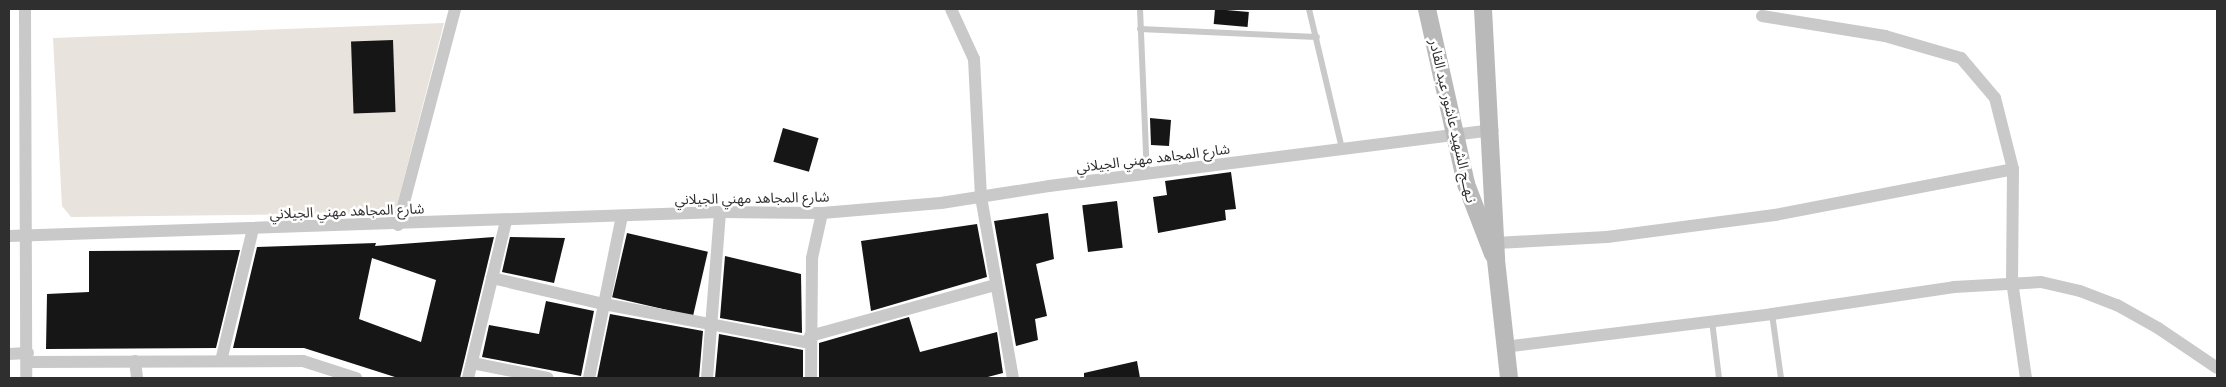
<!DOCTYPE html>
<meta charset="utf-8">
<style>
body{margin:0}
#map{position:relative;width:2226px;height:387px;overflow:hidden;background:#fff;font-family:"Open Sans","Noto Sans Arabic",sans-serif}
div>[style]{position:absolute}
[style*='--x']{left:calc(var(--x)*1px);top:calc(var(--y)*1px);width:calc(var(--w)*1px);rotate:calc(var(--a)*1deg)}
.green>*{inset:0;background:#e8e3dc}
.building>*{inset:0;background:#161616;transform-origin:0 0}
.service>*{height:6px;margin:-3px;padding:0 3px;transform-origin:3px;border-radius:3px;background:#c9c9c9}
.minor>*{height:12px;margin:-6px;padding:0 6px;transform-origin:6px;border-radius:6px;background:#c9c9c9}
.secondary>*{height:18px;margin:-9px;padding:0 9px;transform-origin:9px;border-radius:9px;background:#b9b9b9}
span{translate:-50% -50%;white-space:nowrap;text-align:center;line-height:1.15;-webkit-text-stroke:5px #fff;paint-order:stroke}
.street-label{font-size:14px;color:#2f2f2f}
.frame{position:absolute;inset:0;border:10px solid #2f2f2f;pointer-events:none}
</style>
<div id="map">
<div class="green">
<div style="clip-path:polygon(444px 23px,395px 213px,71px 217px,62px 206px,53px 38px)"></div>
</div>
<div class="building">
<div style="left:1215px;top:9px;width:34px;height:15px;rotate:5deg"></div>
<div style="left:393px;top:40px;width:72px;height:42px;rotate:88deg"></div>
<div style="clip-path:polygon(1150px 118px,1171px 120px,1169px 146px,1151px 145px)"></div>
<div style="left:783px;top:128px;width:37px;height:35px;rotate:16deg"></div>
<div style="clip-path:polygon(1231px 172px,1236px 209px,1225px 210px,1226px 220px,1158px 233px,1153px 197px,1167px 195px,1165px 181px)"></div>
<div style="left:1117px;top:201px;width:47px;height:35px;rotate:83deg"></div>
<div style="clip-path:polygon(1048px 213px,1054px 259px,1036px 264px,1047px 316px,1035px 319px,1038px 340px,1016px 346px,994px 221px)"></div>
<div style="clip-path:polygon(977px 224px,987px 277px,871px 311px,861px 241px)"></div>
<div style="left:627px;top:233px;width:83px;height:66px;rotate:13deg"></div>
<div style="clip-path:polygon(evenodd,494px 237px,460px 378px,398px 378px,304px 348px,233px 348px,257px 247px,376px 243px,375px 246px,494px 237px,372px 258px,436px 280px,421px 342px,359px 319px,372px 258px)"></div>
<div style="clip-path:polygon(510px 237px,565px 238px,554px 283px,502px 272px)"></div>
<div style="clip-path:polygon(240px 250px,216px 348px,46px 349px,47px 294px,89px 292px,89px 251px)"></div>
<div style="clip-path:polygon(725px 256px,801px 274px,802px 333px,720px 318px)"></div>
<div style="clip-path:polygon(546px 301px,594px 311px,581px 376px,482px 357px,489px 325px,539px 334px)"></div>
<div style="clip-path:polygon(610px 314px,703px 331px,699px 378px,597px 378px)"></div>
<div style="clip-path:polygon(909px 317px,920px 352px,997px 332px,1003px 373px,984px 378px,819px 378px,819px 343px)"></div>
<div style="clip-path:polygon(719px 334px,803px 350px,803px 378px,715px 378px)"></div>
<div style="clip-path:polygon(1137px 361px,1140px 378px,1084px 378px,1084px 373px)"></div>
</div>
<div class="service">
<div style="--x:1140;--y:9;--w:164;--a:87.6"></div>
<div style="--x:1309;--y:9;--w:144;--a:76.7"></div>
<div style="--x:1140;--y:29;--w:177;--a:2.6"></div>
<div style="--x:1772;--y:314;--w:65;--a:82"></div>
<div style="--x:1712;--y:321;--w:57;--a:83"></div>
</div>
<div class="minor">
<div style="--x:25;--y:9;--w:369;--a:89.8"></div>
<div style="--x:951;--y:9;--w:55;--a:65.3"></div>
<div style="--x:974;--y:59;--w:138;--a:87.1"></div>
<div style="--x:981;--y:197;--w:184;--a:80"></div>
<div style="--x:1762;--y:16;--w:125;--a:9.2"></div>
<div style="--x:1885;--y:36;--w:79;--a:16.1"></div>
<div style="--x:1961;--y:58;--w:52;--a:49.6"></div>
<div style="--x:1995;--y:98;--w:73;--a:75.8"></div>
<div style="--x:2013;--y:169;--w:112;--a:90.5"></div>
<div style="--x:2012;--y:281;--w:98;--a:81.8"></div>
<div style="--x:398;--y:225;--w:223;--a:-75.2"></div>
<div style="--x:9;--y:236;--w:711;--a:-1.93"></div>
<div style="--x:720;--y:212;--w:102;--a:0.6"></div>
<div style="--x:822;--y:213;--w:119;--a:-4.8"></div>
<div style="--x:941;--y:203;--w:109;--a:-8.9"></div>
<div style="--x:1049;--y:186;--w:447;--a:-7.2"></div>
<div style="--x:1496;--y:243;--w:111;--a:-3.1"></div>
<div style="--x:1607;--y:237;--w:169;--a:-7.5"></div>
<div style="--x:1775;--y:215;--w:242;--a:-10.9"></div>
<div style="--x:492;--y:278;--w:115;--a:13.1"></div>
<div style="--x:604;--y:304;--w:210;--a:10.7"></div>
<div style="--x:810;--y:336;--w:192;--a:-15.4"></div>
<div style="--x:1504;--y:347;--w:270;--a:-7"></div>
<div style="--x:1772;--y:314;--w:184;--a:-8.4"></div>
<div style="--x:1954;--y:287;--w:87;--a:-3.3"></div>
<div style="--x:2041;--y:282;--w:40;--a:13"></div>
<div style="--x:2080;--y:291;--w:40;--a:21"></div>
<div style="--x:2117;--y:305;--w:47;--a:29.3"></div>
<div style="--x:2158;--y:328;--w:71;--a:34.1"></div>
<div style="--x:9;--y:354;--w:19;--a:-3"></div>
<div style="--x:135;--y:361;--w:17;--a:83"></div>
<div style="--x:221;--y:361;--w:136;--a:-76.4"></div>
<div style="--x:27;--y:362;--w:276;--a:-0.2"></div>
<div style="--x:303;--y:361;--w:56;--a:17.8"></div>
<div style="--x:472;--y:363;--w:77;--a:11.2"></div>
<div style="--x:468;--y:378;--w:162;--a:-76.4"></div>
<div style="--x:589;--y:378;--w:165;--a:-78.5"></div>
<div style="--x:707;--y:378;--w:167;--a:-85.5"></div>
<div style="--x:811;--y:378;--w:120;--a:-89.5"></div>
<div style="--x:812;--y:258;--w:46;--a:-77.5"></div>
</div>
<div class="secondary">
<div style="--x:1427;--y:9;--w:179;--a:77.4"></div>
<div style="--x:1466;--y:184;--w:75;--a:68.9"></div>
<div style="--x:1483;--y:9;--w:251;--a:87"></div>
<div style="--x:1496;--y:260;--w:119;--a:83.7"></div>
</div>
<div class="street-label">
<span style="left:1453px;top:121px;rotate:77deg">نـهــج الشهيد عاشور عبد القادر</span>
<span style="left:1153px;top:158px;rotate:-7deg">شارع المجاهد مهني الجيلاني</span>
<span style="left:752px;top:198px;rotate:-1deg">شارع المجاهد مهني الجيلاني</span>
<span style="left:347px;top:211px;rotate:-2deg">شارع المجاهد مهني الجيلاني</span>
</div>
<div class="frame"></div>
</div>
